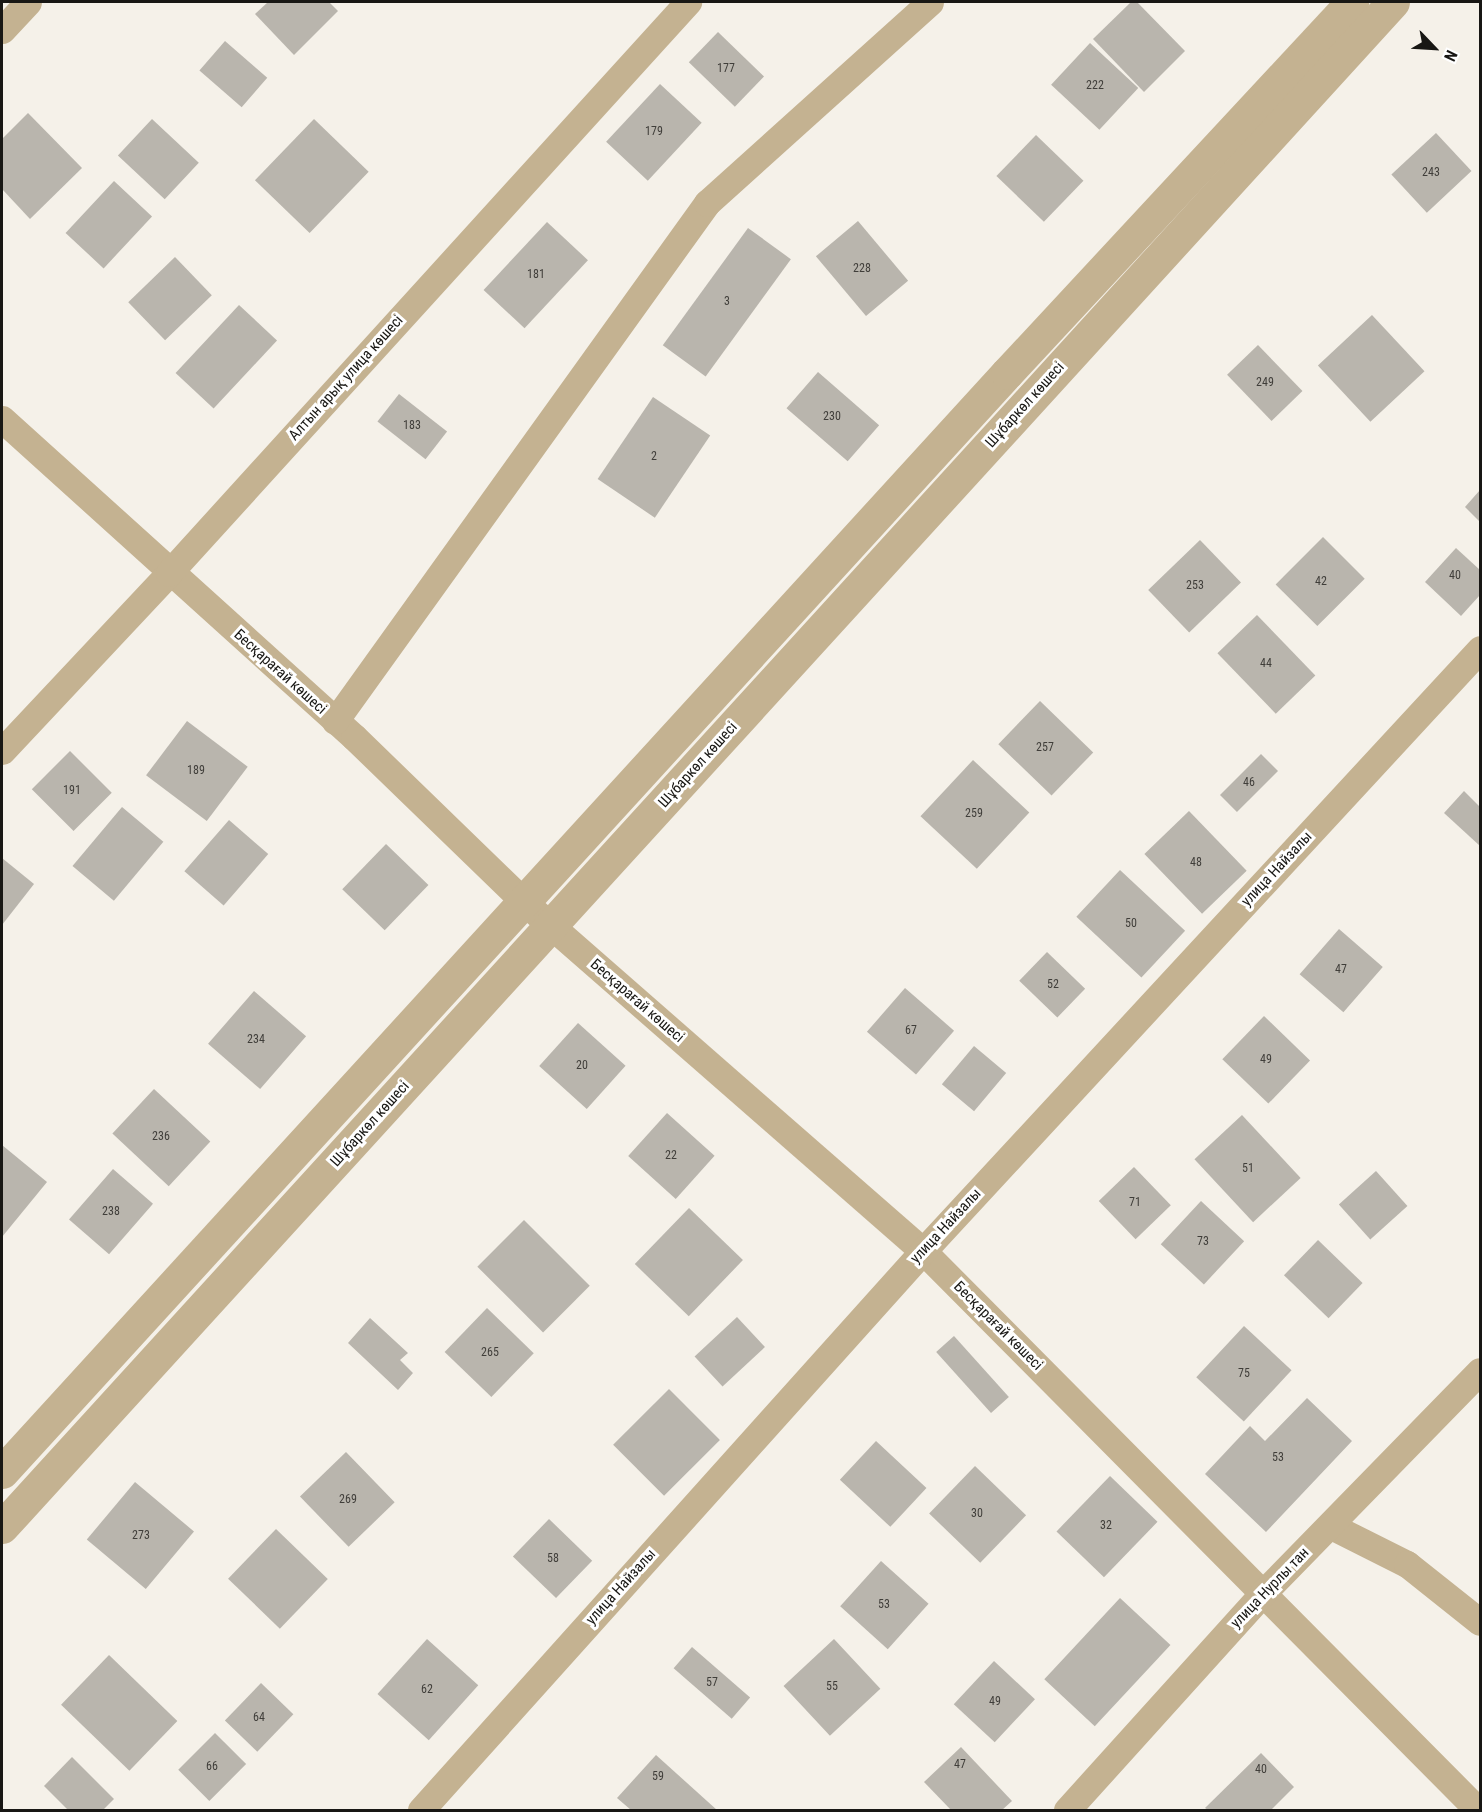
<!DOCTYPE html>
<meta charset="utf-8">
<style>
body{margin:0}
#map{position:relative;width:1482px;height:1812px;overflow:hidden;background:#f5f1e9;font-family:"Roboto Condensed",sans-serif}
div>[style]{position:absolute}
[style*='--x']{left:calc(var(--x)*1px);top:calc(var(--y)*1px);width:calc(var(--w)*1px);rotate:calc(var(--a)*1deg)}
.building>*{inset:0;background:#b9b5ad;transform-origin:0 0}
.minor>*{height:27px;margin:-13.5px;padding:0 13.5px;transform-origin:13.5px;border-radius:13.5px;background:#c4b291}
.tertiary>*{height:33px;margin:-16.5px;padding:0 16.5px;transform-origin:16.5px;border-radius:16.5px;background:#c4b291}
span{translate:-50% -50%;white-space:nowrap;text-align:center;line-height:1.15;-webkit-text-stroke:6px #fff;paint-order:stroke}
.number-label{font-size:12px;color:#403e3a}
.number-label span{-webkit-text-stroke-width:0}
.street-label{font-size:15px;color:#181714}
.frame{position:absolute;inset:0;border:3px solid #181714;pointer-events:none}
.north{position:absolute;left:1404px;top:18px;width:60px;height:60px;-webkit-text-stroke:4px #fff;paint-order:stroke;rotate:115deg;font-size:16px;font-weight:700;line-height:24px;text-align:center;color:#181714}
.north::after{content:'';display:block;margin:auto;width:21px;height:27px;background:#181714;clip-path:polygon(50% 0,100% 100%,50% 72%,0 100%)}
</style>
<div id="map">
<div class="building">
<div style="clip-path:polygon(268px 2px,329px 2px,338px 11px,294px 55px,255px 14px)"></div>
<div style="clip-path:polygon(1131px 2px,1137px 2px,1185px 51px,1144px 92px,1093px 39px)"></div>
<div style="left:718px;top:32px;width:64px;height:42px;rotate:44deg"></div>
<div style="left:225px;top:41px;width:56px;height:39px;rotate:41deg"></div>
<div style="left:1090px;top:43px;width:66px;height:57px;rotate:43deg"></div>
<div style="left:660px;top:84px;width:57px;height:79px;rotate:43deg"></div>
<div style="clip-path:polygon(28px 113px,82px 168px,30px 219px,2px 189px,2px 139px)"></div>
<div style="left:152px;top:119px;width:64px;height:50px;rotate:43deg"></div>
<div style="left:314px;top:119px;width:76px;height:85px;rotate:44deg"></div>
<div style="left:1436px;top:133px;width:52px;height:61px;rotate:47deg"></div>
<div style="left:1036px;top:135px;width:66px;height:57px;rotate:44deg"></div>
<div style="left:114px;top:181px;width:52px;height:71px;rotate:43deg"></div>
<div style="left:858px;top:221px;width:78px;height:55px;rotate:50deg"></div>
<div style="left:547px;top:222px;width:56px;height:93px;rotate:43deg"></div>
<div style="left:748px;top:228px;width:53px;height:145px;rotate:36deg"></div>
<div style="left:175px;top:257px;width:53px;height:65px;rotate:46deg"></div>
<div style="left:239px;top:305px;width:52px;height:93px;rotate:43deg"></div>
<div style="left:1372px;top:315px;width:77px;height:74px;rotate:47deg"></div>
<div style="left:1258px;top:345px;width:64px;height:43px;rotate:46deg"></div>
<div style="left:818px;top:372px;width:81px;height:48px;rotate:41deg"></div>
<div style="left:399px;top:394px;width:61px;height:35px;rotate:38deg"></div>
<div style="left:653px;top:397px;width:69px;height:99px;rotate:34deg"></div>
<div style="clip-path:polygon(1480px 490px,1480px 522px,1465px 507px)"></div>
<div style="left:1323px;top:537px;width:59px;height:67px;rotate:45deg"></div>
<div style="left:1200px;top:540px;width:59px;height:72px;rotate:46deg"></div>
<div style="clip-path:polygon(1456px 548px,1480px 570px,1480px 595px,1461px 616px,1425px 582px)"></div>
<div style="left:1257px;top:615px;width:84px;height:55px;rotate:46deg"></div>
<div style="left:1040px;top:701px;width:74px;height:60px;rotate:44deg"></div>
<div style="left:187px;top:721px;width:76px;height:68px;rotate:37deg"></div>
<div style="left:70px;top:751px;width:59px;height:54px;rotate:45deg"></div>
<div style="left:1261px;top:754px;width:24px;height:58px;rotate:45deg"></div>
<div style="left:973px;top:760px;width:77px;height:77px;rotate:43deg"></div>
<div style="clip-path:polygon(1464px 791px,1480px 807px,1480px 846px,1444px 813px)"></div>
<div style="left:122px;top:807px;width:54px;height:77px;rotate:40deg"></div>
<div style="left:1189px;top:811px;width:83px;height:62px;rotate:46deg"></div>
<div style="left:229px;top:820px;width:52px;height:68px;rotate:41deg"></div>
<div style="left:386px;top:844px;width:59px;height:63px;rotate:44deg"></div>
<div style="clip-path:polygon(2px 858px,34px 884px,2px 925px)"></div>
<div style="left:1120px;top:870px;width:89px;height:64px;rotate:43deg"></div>
<div style="left:1339px;top:929px;width:58px;height:60px;rotate:41deg"></div>
<div style="left:1047px;top:952px;width:53px;height:40px;rotate:44deg"></div>
<div style="left:905px;top:988px;width:65px;height:58px;rotate:41deg"></div>
<div style="left:254px;top:991px;width:69px;height:70px;rotate:41deg"></div>
<div style="left:1264px;top:1016px;width:64px;height:60px;rotate:44deg"></div>
<div style="left:578px;top:1023px;width:64px;height:58px;rotate:42deg"></div>
<div style="left:974px;top:1046px;width:42px;height:50px;rotate:40deg"></div>
<div style="left:154px;top:1089px;width:77px;height:61px;rotate:43deg"></div>
<div style="left:667px;top:1113px;width:64px;height:58px;rotate:42deg"></div>
<div style="left:1242px;top:1115px;width:86px;height:65px;rotate:47deg"></div>
<div style="clip-path:polygon(2px 1145px,47px 1182px,2px 1237px)"></div>
<div style="left:1134px;top:1167px;width:53px;height:49px;rotate:46deg"></div>
<div style="left:113px;top:1169px;width:53px;height:67px;rotate:41deg"></div>
<div style="left:1376px;top:1171px;width:47px;height:50px;rotate:48deg"></div>
<div style="left:1201px;top:1201px;width:59px;height:59px;rotate:43deg"></div>
<div style="left:689px;top:1208px;width:75px;height:78px;rotate:44deg"></div>
<div style="left:524px;top:1220px;width:93px;height:66px;rotate:45deg"></div>
<div style="left:1318px;top:1240px;width:62px;height:49px;rotate:44deg"></div>
<div style="left:487px;top:1308px;width:65px;height:61px;rotate:44deg"></div>
<div style="left:737px;top:1317px;width:41px;height:58px;rotate:47deg"></div>
<div style="clip-path:polygon(370px 1318px,408px 1353px,400px 1360px,413px 1373px,398px 1390px,348px 1343px)"></div>
<div style="left:1244px;top:1326px;width:65px;height:70px;rotate:43deg"></div>
<div style="left:954px;top:1336px;width:82px;height:24px;rotate:48deg"></div>
<div style="left:669px;top:1389px;width:72px;height:79px;rotate:45deg"></div>
<div style="clip-path:polygon(1307px 1398px,1352px 1441px,1266px 1532px,1205px 1474px,1250px 1426px,1265px 1441px)"></div>
<div style="left:876px;top:1441px;width:69px;height:53px;rotate:43deg"></div>
<div style="left:346px;top:1452px;width:70px;height:64px;rotate:46deg"></div>
<div style="left:975px;top:1466px;width:71px;height:66px;rotate:44deg"></div>
<div style="left:1110px;top:1476px;width:66px;height:77px;rotate:44deg"></div>
<div style="left:135px;top:1482px;width:77px;height:75px;rotate:40deg"></div>
<div style="left:549px;top:1519px;width:60px;height:52px;rotate:44deg"></div>
<div style="left:276px;top:1529px;width:72px;height:69px;rotate:44deg"></div>
<div style="left:881px;top:1561px;width:64px;height:61px;rotate:42deg"></div>
<div style="left:1120px;top:1598px;width:69px;height:111px;rotate:43deg"></div>
<div style="left:427px;top:1639px;width:69px;height:74px;rotate:42deg"></div>
<div style="left:834px;top:1639px;width:68px;height:69px;rotate:47deg"></div>
<div style="left:692px;top:1647px;width:77px;height:28px;rotate:41deg"></div>
<div style="left:109px;top:1655px;width:95px;height:69px;rotate:44deg"></div>
<div style="left:994px;top:1661px;width:56px;height:59px;rotate:43deg"></div>
<div style="left:261px;top:1683px;width:45px;height:52px;rotate:44deg"></div>
<div style="left:215px;top:1733px;width:44px;height:52px;rotate:45deg"></div>
<div style="clip-path:polygon(961px 1747px,1012px 1801px,1002px 1810px,951px 1810px,924px 1782px)"></div>
<div style="clip-path:polygon(1261px 1753px,1294px 1787px,1271px 1810px,1208px 1810px,1205px 1808px)"></div>
<div style="clip-path:polygon(656px 1755px,717px 1810px,631px 1810px,617px 1798px)"></div>
<div style="clip-path:polygon(72px 1757px,114px 1799px,103px 1810px,68px 1810px,44px 1786px)"></div>
</div>
<div class="minor">
<div style="--x:2;--y:30;--w:38;--a:-47"></div>
<div style="--x:2;--y:419;--w:474;--a:42.1"></div>
<div style="--x:354;--y:737;--w:238;--a:44.1"></div>
<div style="--x:525;--y:903;--w:529;--a:41.17"></div>
<div style="--x:923;--y:1251;--w:788;--a:45.21"></div>
<div style="--x:335;--y:721;--w:638;--a:-54.32"></div>
<div style="--x:707;--y:203;--w:300;--a:-42"></div>
<div style="--x:2;--y:751;--w:244;--a:-46.8"></div>
<div style="--x:169;--y:573;--w:772;--a:-47.73"></div>
<div style="--x:1331;--y:1526;--w:85;--a:26.6"></div>
<div style="--x:1407;--y:1564;--w:93;--a:38.5"></div>
<div style="--x:421;--y:1810;--w:751;--a:-48.08"></div>
<div style="--x:923;--y:1251;--w:820;--a:-47.22"></div>
<div style="--x:1067;--y:1810;--w:292;--a:-47.9"></div>
<div style="--x:1263;--y:1593;--w:310;--a:-45.7"></div>
</div>
<div class="tertiary">
<div style="--x:2;--y:1472;--w:1489;--a:-47.56"></div>
<div style="--x:1007;--y:373;--w:507;--a:-47.08"></div>
<div style="--x:2;--y:1527;--w:2064;--a:-47.63"></div>
</div>
<div class="number-label">
<span style="left:726px;top:69px">177</span>
<span style="left:1095px;top:86px">222</span>
<span style="left:654px;top:132px">179</span>
<span style="left:1431px;top:173px">243</span>
<span style="left:862px;top:269px">228</span>
<span style="left:536px;top:275px">181</span>
<span style="left:727px;top:302px">3</span>
<span style="left:1265px;top:383px">249</span>
<span style="left:832px;top:417px">230</span>
<span style="left:412px;top:426px">183</span>
<span style="left:654px;top:457px">2</span>
<span style="left:1455px;top:576px">40</span>
<span style="left:1321px;top:582px">42</span>
<span style="left:1195px;top:586px">253</span>
<span style="left:1266px;top:664px">44</span>
<span style="left:1045px;top:748px">257</span>
<span style="left:196px;top:771px">189</span>
<span style="left:1249px;top:783px">46</span>
<span style="left:72px;top:791px">191</span>
<span style="left:974px;top:814px">259</span>
<span style="left:1196px;top:863px">48</span>
<span style="left:1131px;top:924px">50</span>
<span style="left:1341px;top:970px">47</span>
<span style="left:1053px;top:985px">52</span>
<span style="left:911px;top:1031px">67</span>
<span style="left:256px;top:1040px">234</span>
<span style="left:1266px;top:1060px">49</span>
<span style="left:582px;top:1066px">20</span>
<span style="left:161px;top:1137px">236</span>
<span style="left:671px;top:1156px">22</span>
<span style="left:1248px;top:1169px">51</span>
<span style="left:1135px;top:1203px">71</span>
<span style="left:111px;top:1212px">238</span>
<span style="left:1203px;top:1242px">73</span>
<span style="left:490px;top:1353px">265</span>
<span style="left:1244px;top:1374px">75</span>
<span style="left:1278px;top:1458px">53</span>
<span style="left:348px;top:1500px">269</span>
<span style="left:977px;top:1514px">30</span>
<span style="left:1106px;top:1526px">32</span>
<span style="left:141px;top:1536px">273</span>
<span style="left:553px;top:1559px">58</span>
<span style="left:884px;top:1605px">53</span>
<span style="left:712px;top:1683px">57</span>
<span style="left:832px;top:1687px">55</span>
<span style="left:427px;top:1690px">62</span>
<span style="left:995px;top:1702px">49</span>
<span style="left:259px;top:1718px">64</span>
<span style="left:960px;top:1765px">47</span>
<span style="left:212px;top:1767px">66</span>
<span style="left:1261px;top:1770px">40</span>
<span style="left:658px;top:1777px">59</span>
</div>
<div class="street-label">
<span style="left:346px;top:378px;rotate:-48deg">Алтын арық улица көшесі</span>
<span style="left:1025px;top:405px;rotate:-48deg">Шұбаркөл көшесі</span>
<span style="left:280px;top:672px;rotate:42deg">Бесқарағай көшесі</span>
<span style="left:698px;top:765px;rotate:-48deg">Шұбаркөл көшесі</span>
<span style="left:1277px;top:869px;rotate:-47deg">улица Найзалы</span>
<span style="left:637px;top:1001px;rotate:41deg">Бесқарағай көшесі</span>
<span style="left:370px;top:1124px;rotate:-48deg">Шұбаркөл көшесі</span>
<span style="left:946px;top:1226px;rotate:-47deg">улица Найзалы</span>
<span style="left:998px;top:1326px;rotate:45deg">Бесқарағай көшесі</span>
<span style="left:621px;top:1587px;rotate:-48deg">улица Найзалы</span>
<span style="left:1270px;top:1588px;rotate:-46deg">улица Нурлы тан</span>
</div>
<div class="frame"></div>
<div class="north">N</div>
</div>
